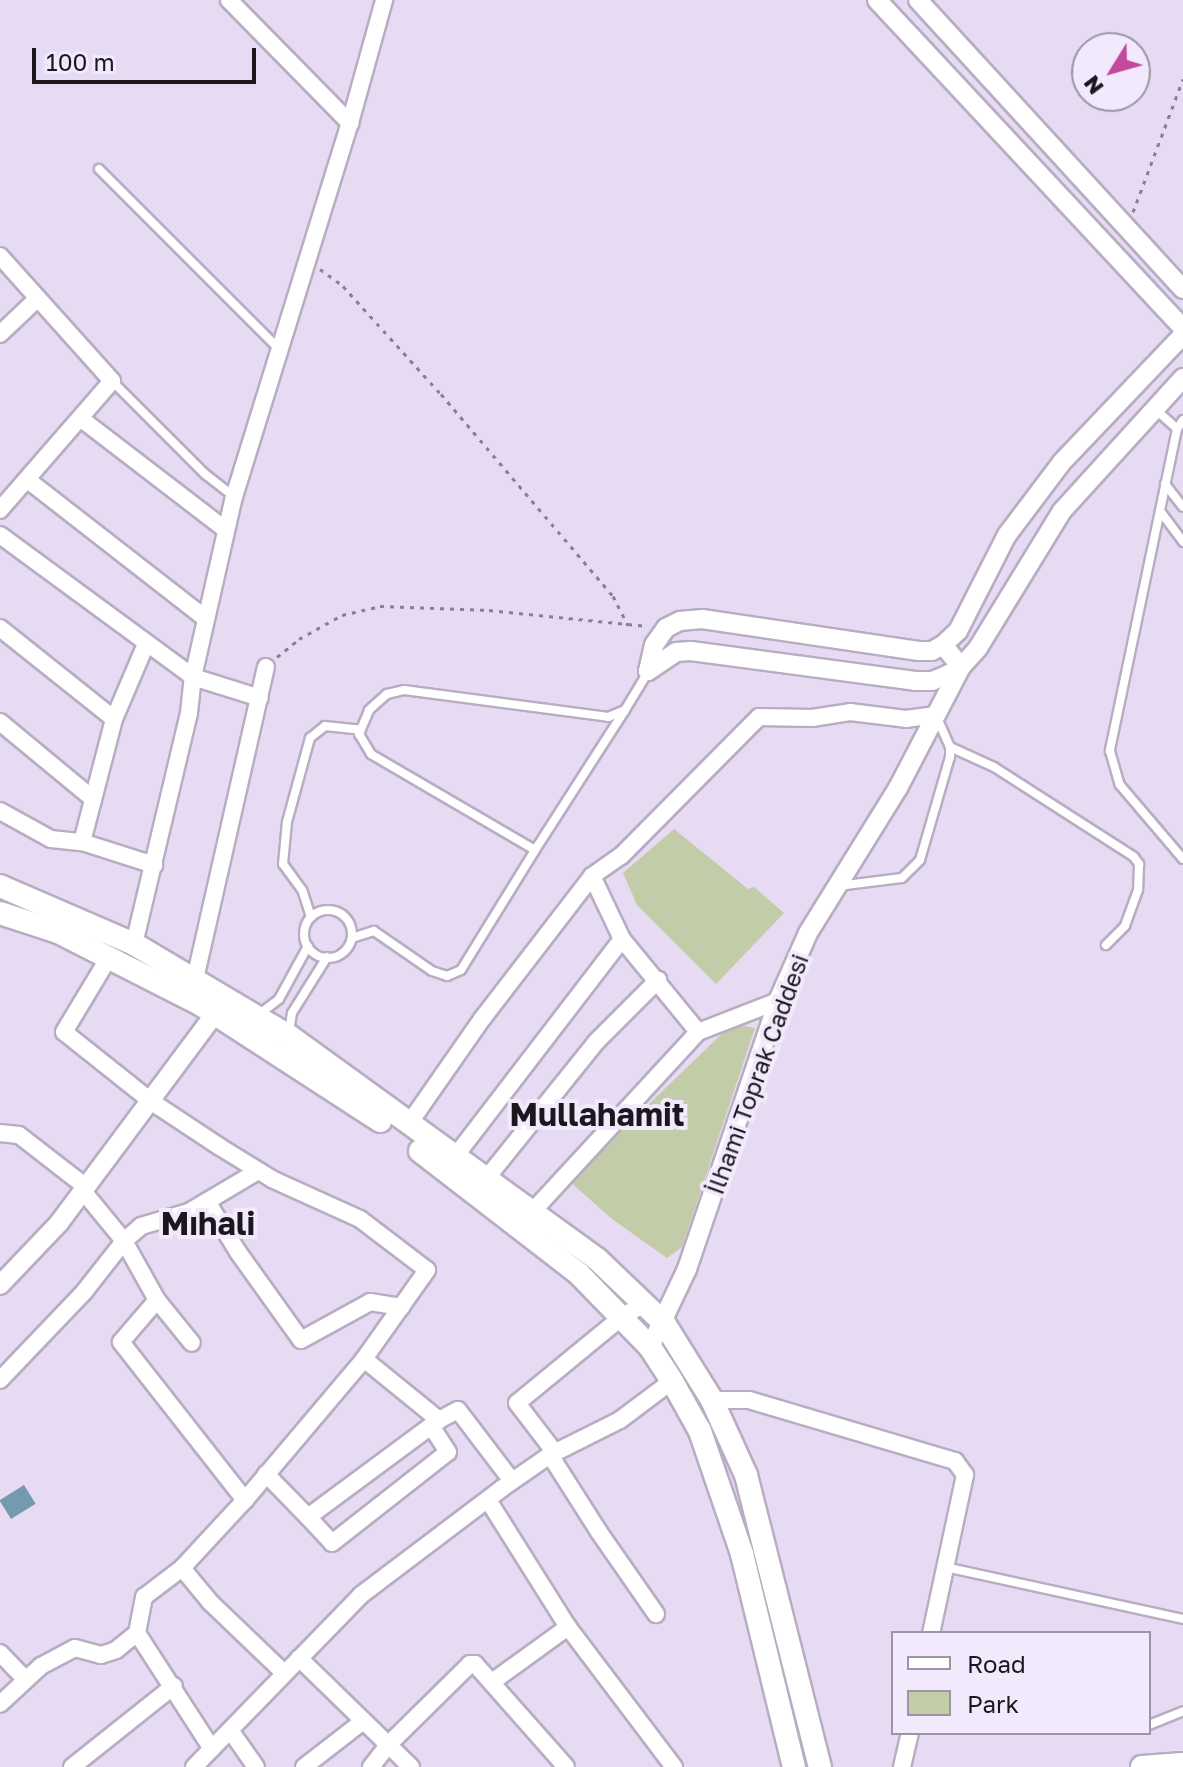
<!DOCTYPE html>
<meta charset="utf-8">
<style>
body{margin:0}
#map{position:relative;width:1183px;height:1767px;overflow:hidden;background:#e6dbf2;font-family:"Golos Text",sans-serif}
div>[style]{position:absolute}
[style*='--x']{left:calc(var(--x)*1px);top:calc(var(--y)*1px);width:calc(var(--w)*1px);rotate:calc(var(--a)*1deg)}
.green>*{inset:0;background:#c3cca8}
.water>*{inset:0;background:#739aaf;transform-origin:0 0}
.path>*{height:3px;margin-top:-1.5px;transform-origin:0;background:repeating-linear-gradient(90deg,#888191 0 4px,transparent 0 10px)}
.roads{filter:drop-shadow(2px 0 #b8adc3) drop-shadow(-2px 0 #b8adc3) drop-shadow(0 2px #b8adc3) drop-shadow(0 -2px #b8adc3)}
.service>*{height:8px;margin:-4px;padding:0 4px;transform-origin:4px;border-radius:4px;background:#fff}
.service>.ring{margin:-4px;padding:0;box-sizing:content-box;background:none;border:8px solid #fff;border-radius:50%}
.minor>*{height:16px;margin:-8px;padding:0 8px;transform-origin:8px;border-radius:8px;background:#fff}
.tertiary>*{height:18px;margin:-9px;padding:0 9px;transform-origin:9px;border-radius:9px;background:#fff}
.secondary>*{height:22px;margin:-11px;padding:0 11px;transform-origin:11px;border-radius:11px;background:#fff}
span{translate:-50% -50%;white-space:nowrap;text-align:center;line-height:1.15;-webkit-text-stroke:8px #f2e9fc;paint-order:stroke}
.street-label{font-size:24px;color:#1b171f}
.district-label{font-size:32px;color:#1b171f;font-weight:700}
.legend{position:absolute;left:891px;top:1631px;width:260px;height:104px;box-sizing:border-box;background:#f2e9fc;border:2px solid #9c95a4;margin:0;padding:10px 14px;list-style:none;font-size:24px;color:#1b171f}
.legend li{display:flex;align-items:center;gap:16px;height:40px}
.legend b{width:40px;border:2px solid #9c95a4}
.north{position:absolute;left:1071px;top:32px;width:80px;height:80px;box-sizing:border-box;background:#f2e9fc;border:2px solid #9c95a4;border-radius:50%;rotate:233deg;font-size:22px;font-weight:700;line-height:32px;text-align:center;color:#1b171f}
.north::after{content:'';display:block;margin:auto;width:28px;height:36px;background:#c3499c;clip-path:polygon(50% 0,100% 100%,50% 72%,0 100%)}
.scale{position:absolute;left:32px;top:48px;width:224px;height:36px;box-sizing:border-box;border:4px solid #1b171f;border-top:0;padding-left:10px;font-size:24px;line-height:28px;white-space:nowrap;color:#1b171f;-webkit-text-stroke:6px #f2e9fc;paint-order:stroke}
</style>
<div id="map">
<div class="green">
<div style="clip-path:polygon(674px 829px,748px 889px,754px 887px,784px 913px,716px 984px,637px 905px,623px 873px)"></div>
<div style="clip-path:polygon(732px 1024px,755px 1028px,682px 1247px,667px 1258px,612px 1219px,569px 1181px)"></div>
</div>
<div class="water">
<div style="left:24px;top:1485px;width:22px;height:29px;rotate:58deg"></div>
</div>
<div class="path">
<div style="--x:1133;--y:212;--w:142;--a:-69.4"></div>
<div style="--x:320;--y:269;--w:29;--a:36"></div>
<div style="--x:343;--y:286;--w:146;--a:47.8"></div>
<div style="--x:441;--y:394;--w:265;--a:49.6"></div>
<div style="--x:613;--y:596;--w:33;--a:63"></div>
<div style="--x:277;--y:657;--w:28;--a:-39"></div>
<div style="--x:299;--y:639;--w:49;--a:-29.2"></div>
<div style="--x:342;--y:615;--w:39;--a:-13"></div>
<div style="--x:380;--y:606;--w:109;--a:2.1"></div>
<div style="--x:489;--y:610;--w:159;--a:5.8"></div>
</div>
<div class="roads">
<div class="service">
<div style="--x:99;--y:169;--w:255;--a:45"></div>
<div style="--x:112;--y:381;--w:132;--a:45"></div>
<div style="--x:205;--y:474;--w:36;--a:38"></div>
<div style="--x:1154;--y:408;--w:31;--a:42"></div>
<div style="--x:1183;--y:420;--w:11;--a:124"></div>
<div style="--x:1177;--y:429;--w:329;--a:101.8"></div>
<div style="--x:1110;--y:751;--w:35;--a:74"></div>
<div style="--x:1120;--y:785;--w:97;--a:49.6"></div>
<div style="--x:1165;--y:484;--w:29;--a:52"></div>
<div style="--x:1160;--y:511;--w:39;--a:53"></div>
<div style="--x:625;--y:710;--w:166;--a:122.7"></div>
<div style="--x:535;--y:850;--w:190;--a:-149.7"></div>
<div style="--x:371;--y:754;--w:23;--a:-121"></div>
<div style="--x:359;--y:734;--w:26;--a:-67"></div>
<div style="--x:369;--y:710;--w:24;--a:-42"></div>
<div style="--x:387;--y:694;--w:17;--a:-13"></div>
<div style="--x:404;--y:690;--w:206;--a:7.5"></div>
<div style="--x:608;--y:717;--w:18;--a:-22"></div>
<div style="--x:625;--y:710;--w:44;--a:-58.8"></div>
<div style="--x:950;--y:747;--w:48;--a:24.4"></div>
<div style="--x:994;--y:767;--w:166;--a:32.7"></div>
<div style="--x:1134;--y:857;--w:9;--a:54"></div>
<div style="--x:1139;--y:864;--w:26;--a:92"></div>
<div style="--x:1138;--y:890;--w:38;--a:110"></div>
<div style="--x:1125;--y:926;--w:27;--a:135"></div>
<div style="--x:838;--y:886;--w:64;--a:-7.1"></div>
<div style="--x:902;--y:878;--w:25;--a:-45"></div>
<div style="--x:920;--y:860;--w:107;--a:-73.8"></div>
<div style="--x:950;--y:757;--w:10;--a:-90"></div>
<div style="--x:950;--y:747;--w:34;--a:-114"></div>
<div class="ring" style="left:304px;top:910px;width:40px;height:40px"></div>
<div style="--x:311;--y:917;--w:28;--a:-108"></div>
<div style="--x:302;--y:890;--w:32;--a:-126"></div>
<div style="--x:283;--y:864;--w:42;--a:-84.6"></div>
<div style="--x:287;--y:822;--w:87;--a:-74.7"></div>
<div style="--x:310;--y:738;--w:19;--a:-39"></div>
<div style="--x:325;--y:726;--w:36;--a:6"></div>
<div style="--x:352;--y:938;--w:23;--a:-18"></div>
<div style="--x:374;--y:931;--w:70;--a:34.6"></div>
<div style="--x:432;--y:971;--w:16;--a:18"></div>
<div style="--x:447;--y:976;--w:15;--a:-23"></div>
<div style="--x:461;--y:970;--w:141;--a:-58.3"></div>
<div style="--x:258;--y:1015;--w:26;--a:-37"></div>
<div style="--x:279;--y:999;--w:60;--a:-61.3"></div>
<div style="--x:289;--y:1032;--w:19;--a:-81"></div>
<div style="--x:292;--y:1013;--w:66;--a:-58"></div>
<div style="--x:945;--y:1567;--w:244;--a:12.3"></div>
<div style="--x:1149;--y:1725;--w:37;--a:-22"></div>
</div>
<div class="minor">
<div style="--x:229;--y:0;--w:173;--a:45.5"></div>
<div style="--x:0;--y:256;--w:168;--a:48.1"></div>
<div style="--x:112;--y:381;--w:171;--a:131"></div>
<div style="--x:0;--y:334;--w:52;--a:-43.5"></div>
<div style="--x:80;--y:418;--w:184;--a:37.5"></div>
<div style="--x:29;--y:481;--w:224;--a:37.9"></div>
<div style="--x:0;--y:535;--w:240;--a:36.3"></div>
<div style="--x:193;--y:677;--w:70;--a:17.4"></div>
<div style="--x:0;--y:628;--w:146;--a:38.6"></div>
<div style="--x:0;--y:722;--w:121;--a:39.6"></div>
<div style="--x:0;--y:811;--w:58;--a:28.8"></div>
<div style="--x:51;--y:839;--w:31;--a:6"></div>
<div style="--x:82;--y:842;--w:76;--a:17.7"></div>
<div style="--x:82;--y:842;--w:127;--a:-75.4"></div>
<div style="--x:114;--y:719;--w:82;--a:-66.9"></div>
<div style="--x:592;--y:876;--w:70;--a:64.5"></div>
<div style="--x:622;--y:939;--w:120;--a:50.7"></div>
<div style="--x:134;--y:944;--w:237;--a:-76.6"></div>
<div style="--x:189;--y:713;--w:36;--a:-84"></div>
<div style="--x:193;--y:677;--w:185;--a:-77.2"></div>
<div style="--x:234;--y:497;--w:392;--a:-72.8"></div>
<div style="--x:350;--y:123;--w:128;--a:-74.5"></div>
<div style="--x:195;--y:979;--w:320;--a:-77.2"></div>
<div style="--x:408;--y:1125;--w:129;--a:-55.1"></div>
<div style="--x:482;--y:1019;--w:180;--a:-52.4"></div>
<div style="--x:592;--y:876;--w:35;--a:-35"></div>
<div style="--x:621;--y:856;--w:196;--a:-45.2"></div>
<div style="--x:759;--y:717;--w:53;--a:1.1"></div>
<div style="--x:812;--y:718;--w:38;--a:-9"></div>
<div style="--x:850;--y:712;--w:56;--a:7.1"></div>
<div style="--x:906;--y:719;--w:30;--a:-8"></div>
<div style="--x:0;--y:1133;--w:19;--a:6"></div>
<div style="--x:19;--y:1135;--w:85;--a:37.8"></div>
<div style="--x:454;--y:1158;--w:276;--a:-52.5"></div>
<div style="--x:486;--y:1179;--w:176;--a:-51.2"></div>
<div style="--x:596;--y:1042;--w:88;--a:-45"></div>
<div style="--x:83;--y:1191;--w:65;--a:50.6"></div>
<div style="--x:124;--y:1241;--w:23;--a:-41"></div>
<div style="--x:141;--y:1226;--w:50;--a:-16.3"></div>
<div style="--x:189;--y:1212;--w:80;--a:-30.7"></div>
<div style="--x:208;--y:1203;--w:57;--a:58.5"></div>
<div style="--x:238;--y:1252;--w:108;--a:54.4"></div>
<div style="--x:301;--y:1340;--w:79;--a:-28.8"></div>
<div style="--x:370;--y:1302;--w:32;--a:9"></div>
<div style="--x:532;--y:1212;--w:245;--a:-47.3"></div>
<div style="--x:698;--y:1032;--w:86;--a:-21.2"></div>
<div style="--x:157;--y:1300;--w:55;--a:130.6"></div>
<div style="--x:121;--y:1342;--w:201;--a:51.9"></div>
<div style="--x:644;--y:1304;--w:24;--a:150"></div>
<div style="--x:623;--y:1316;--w:137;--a:140.6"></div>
<div style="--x:517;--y:1403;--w:59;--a:52.5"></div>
<div style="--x:553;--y:1450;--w:6;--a:121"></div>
<div style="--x:550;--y:1455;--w:91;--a:57.5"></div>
<div style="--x:599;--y:1532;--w:100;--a:55.2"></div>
<div style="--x:364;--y:1359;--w:97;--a:39.1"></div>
<div style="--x:0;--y:1380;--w:122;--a:-46.3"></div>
<div style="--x:84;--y:1292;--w:65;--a:-51.9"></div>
<div style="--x:124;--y:1241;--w:68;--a:60.8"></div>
<div style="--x:157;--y:1300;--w:55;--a:50.9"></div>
<div style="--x:712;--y:1400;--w:37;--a:0"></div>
<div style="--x:749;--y:1400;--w:215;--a:16.5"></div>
<div style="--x:955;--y:1461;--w:17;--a:54"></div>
<div style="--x:965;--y:1475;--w:162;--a:102.1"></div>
<div style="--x:266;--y:1474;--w:60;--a:45.7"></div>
<div style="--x:308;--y:1517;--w:163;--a:-36.5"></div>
<div style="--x:439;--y:1420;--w:21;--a:-28"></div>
<div style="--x:458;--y:1410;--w:89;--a:52.7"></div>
<div style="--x:488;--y:1500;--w:150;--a:57.8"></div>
<div style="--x:568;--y:1627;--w:176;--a:52.9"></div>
<div style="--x:308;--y:1517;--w:35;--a:47"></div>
<div style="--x:332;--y:1543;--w:147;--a:-38.1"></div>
<div style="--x:448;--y:1452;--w:31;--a:-123"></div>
<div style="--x:182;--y:1568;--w:44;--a:50.5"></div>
<div style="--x:210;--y:1602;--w:103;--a:43.8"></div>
<div style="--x:137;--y:1633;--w:138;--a:57.1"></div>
<div style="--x:0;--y:1653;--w:37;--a:46"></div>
<div style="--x:299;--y:1658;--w:156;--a:44.2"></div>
<div style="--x:492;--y:1682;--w:94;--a:-35.9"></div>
<div style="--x:0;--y:1704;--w:56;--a:-42.8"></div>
<div style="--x:41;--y:1666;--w:38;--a:-28"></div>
<div style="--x:75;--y:1648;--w:27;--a:15"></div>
<div style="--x:101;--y:1655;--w:16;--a:-18"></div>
<div style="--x:116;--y:1650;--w:27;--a:-39"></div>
<div style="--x:137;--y:1633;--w:37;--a:-79"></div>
<div style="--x:144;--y:1597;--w:48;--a:-37.3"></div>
<div style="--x:182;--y:1568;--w:93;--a:-47.2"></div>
<div style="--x:245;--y:1500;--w:185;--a:-49.8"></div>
<div style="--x:364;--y:1359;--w:109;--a:-54.7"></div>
<div style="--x:427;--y:1270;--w:84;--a:-142.7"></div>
<div style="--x:360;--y:1219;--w:97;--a:-155.6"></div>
<div style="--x:272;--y:1179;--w:61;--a:-148.4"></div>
<div style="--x:220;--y:1147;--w:82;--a:-146.5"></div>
<div style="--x:152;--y:1102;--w:112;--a:-141.5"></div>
<div style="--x:64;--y:1032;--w:85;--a:-58.9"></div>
<div style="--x:230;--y:1730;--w:45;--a:54.9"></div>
<div style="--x:72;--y:1767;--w:130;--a:-38.5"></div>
<div style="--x:194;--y:1767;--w:240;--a:-45.8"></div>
<div style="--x:361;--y:1595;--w:176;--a:-37.1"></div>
<div style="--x:501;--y:1489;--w:60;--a:-34.8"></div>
<div style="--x:550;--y:1455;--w:78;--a:-26.6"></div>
<div style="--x:620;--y:1420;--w:65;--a:-36.9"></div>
<div style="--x:304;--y:1767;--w:73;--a:-37.8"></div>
<div style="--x:371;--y:1767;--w:28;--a:-52"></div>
<div style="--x:388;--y:1745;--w:115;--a:-44.6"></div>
<div style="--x:470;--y:1664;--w:5;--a:0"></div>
<div style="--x:475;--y:1664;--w:137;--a:48.5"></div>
<div style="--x:902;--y:1767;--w:35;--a:-77"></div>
</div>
<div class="tertiary">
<div style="--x:877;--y:0;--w:449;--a:47"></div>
<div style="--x:918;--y:0;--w:392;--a:47.5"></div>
<div style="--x:648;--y:671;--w:27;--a:-77"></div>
<div style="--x:654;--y:645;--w:21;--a:-55"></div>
<div style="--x:666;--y:628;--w:16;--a:-27"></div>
<div style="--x:680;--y:621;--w:22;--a:-5"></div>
<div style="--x:702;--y:619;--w:219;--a:8.4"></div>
<div style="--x:919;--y:651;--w:13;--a:0"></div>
<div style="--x:932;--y:651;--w:13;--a:-29"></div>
<div style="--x:943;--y:645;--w:21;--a:-43"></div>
<div style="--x:958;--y:631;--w:108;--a:-63"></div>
<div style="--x:1007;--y:535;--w:91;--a:-53"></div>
<div style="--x:1062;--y:462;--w:175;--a:-46.4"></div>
<div style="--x:648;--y:671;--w:34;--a:-34"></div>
<div style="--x:676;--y:652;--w:15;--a:-4"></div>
<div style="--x:691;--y:651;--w:226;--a:7.6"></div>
<div style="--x:915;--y:681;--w:17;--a:0"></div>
<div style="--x:932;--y:681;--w:16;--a:-22"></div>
<div style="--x:947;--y:675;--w:16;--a:-30"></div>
<div style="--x:961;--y:667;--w:25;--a:-48"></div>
<div style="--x:978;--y:648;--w:161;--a:-58.5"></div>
<div style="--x:1062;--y:511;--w:180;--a:-47.7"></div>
<div style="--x:0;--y:1285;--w:86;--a:-46.4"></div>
<div style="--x:59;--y:1223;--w:261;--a:-53.3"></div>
<div style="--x:650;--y:1347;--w:86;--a:-64.6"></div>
<div style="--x:687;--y:1269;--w:283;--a:-71.2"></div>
<div style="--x:778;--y:1001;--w:74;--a:-66.2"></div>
<div style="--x:808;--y:933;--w:171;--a:-58.2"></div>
<div style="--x:898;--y:788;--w:136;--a:-62.5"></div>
<div style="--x:961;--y:667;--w:28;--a:-129"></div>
</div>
<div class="secondary">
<div style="--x:0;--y:886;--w:146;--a:23.4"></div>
<div style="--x:134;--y:944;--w:180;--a:30.7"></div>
<div style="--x:289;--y:1036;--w:380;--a:35.9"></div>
<div style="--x:597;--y:1259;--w:93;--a:43.7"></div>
<div style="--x:664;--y:1323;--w:91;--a:58.1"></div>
<div style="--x:712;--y:1400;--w:82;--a:65.6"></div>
<div style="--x:746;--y:1475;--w:301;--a:75.8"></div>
<div style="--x:0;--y:913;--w:61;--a:18.1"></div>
<div style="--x:58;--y:932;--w:159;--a:26.9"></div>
<div style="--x:200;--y:1004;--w:215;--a:33"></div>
<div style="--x:420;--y:1151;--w:201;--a:37.7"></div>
<div style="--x:579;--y:1274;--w:102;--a:45.8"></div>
<div style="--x:650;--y:1347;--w:40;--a:57.1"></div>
<div style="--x:672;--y:1381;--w:57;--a:60.8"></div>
<div style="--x:700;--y:1431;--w:130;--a:71.1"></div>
<div style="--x:742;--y:1554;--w:219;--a:76.3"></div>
<div style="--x:1142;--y:1767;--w:41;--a:-4.2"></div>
</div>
</div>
<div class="street-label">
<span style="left:757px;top:1074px;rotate:-70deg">İlhami Toprak Caddesi</span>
</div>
<div class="district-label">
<span style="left:597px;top:1114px">Mullahamit</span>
<span style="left:208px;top:1223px">Mıhali</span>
</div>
<ul class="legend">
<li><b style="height:10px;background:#fff"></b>Road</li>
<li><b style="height:22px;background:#c3cca8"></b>Park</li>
</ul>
<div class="north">N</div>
<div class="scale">100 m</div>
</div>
